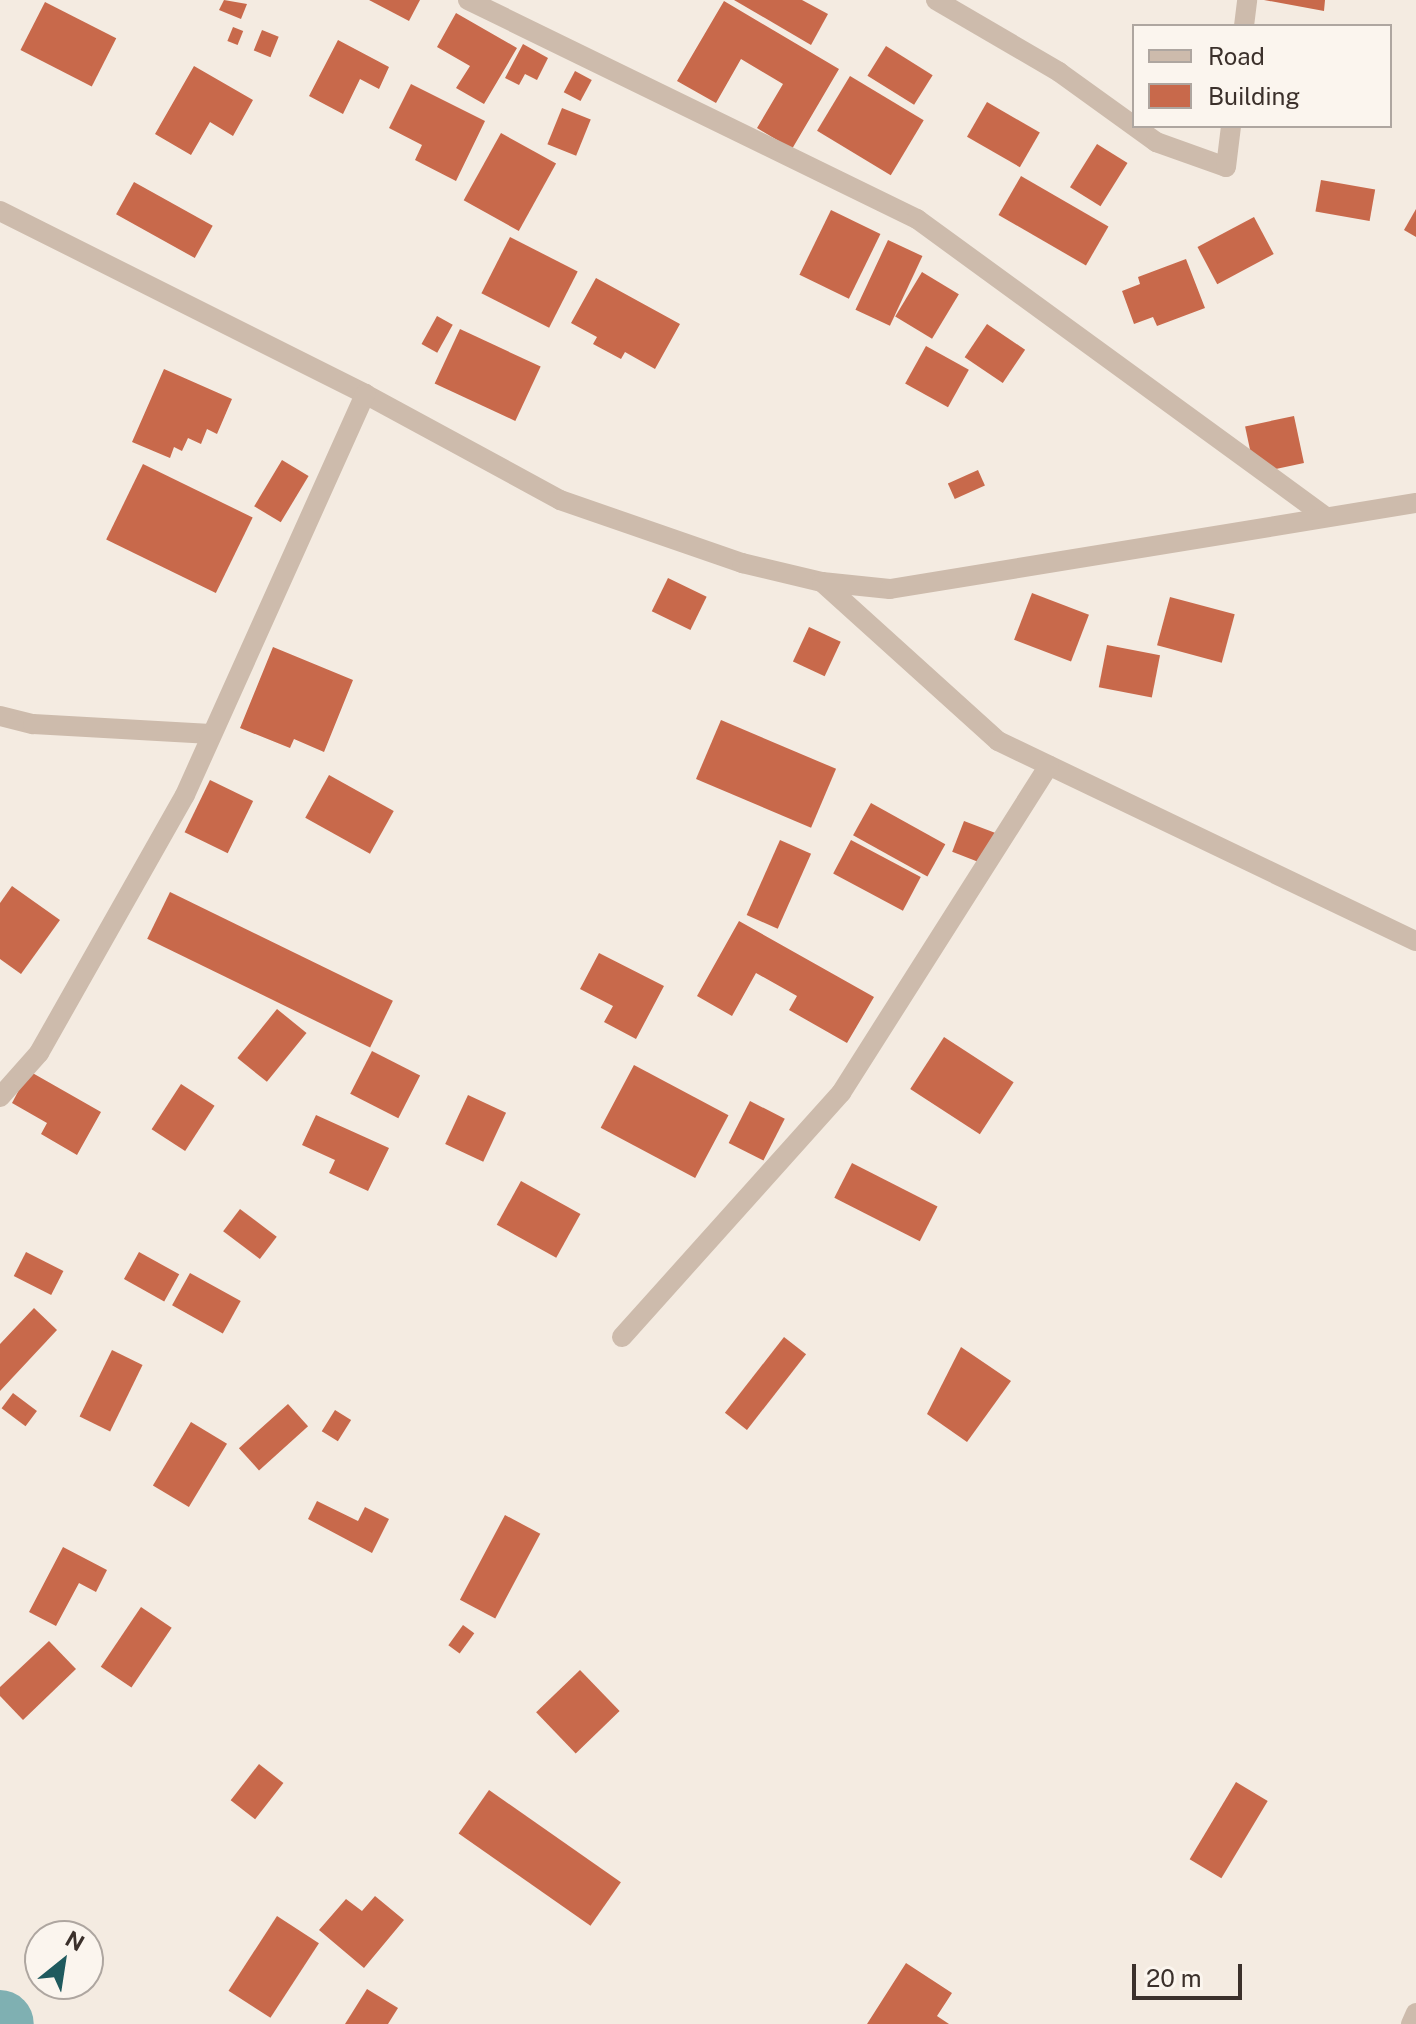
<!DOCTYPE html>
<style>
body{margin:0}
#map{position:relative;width:1416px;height:2024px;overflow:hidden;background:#f4ebe1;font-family:"Public Sans",sans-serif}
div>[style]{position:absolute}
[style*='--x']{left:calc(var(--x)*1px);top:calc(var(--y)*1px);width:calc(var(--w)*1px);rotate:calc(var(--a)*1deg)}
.river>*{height:66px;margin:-33px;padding:0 33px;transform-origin:33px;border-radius:33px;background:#7fb0b2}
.building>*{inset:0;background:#c8694b;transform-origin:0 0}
.minor>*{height:20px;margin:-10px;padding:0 10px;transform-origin:10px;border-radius:10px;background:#cdbbac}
span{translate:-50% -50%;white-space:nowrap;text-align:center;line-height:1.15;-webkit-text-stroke:6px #fbf5ee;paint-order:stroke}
.legend{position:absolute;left:1132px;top:24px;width:260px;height:104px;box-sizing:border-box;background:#fbf5ee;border:2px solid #aea6a0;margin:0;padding:10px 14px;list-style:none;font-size:24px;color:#3b302b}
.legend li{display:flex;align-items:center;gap:16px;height:40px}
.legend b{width:40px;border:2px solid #aea6a0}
.north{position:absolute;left:24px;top:1920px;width:80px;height:80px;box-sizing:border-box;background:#fbf5ee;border:2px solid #aea6a0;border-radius:50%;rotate:30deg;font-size:22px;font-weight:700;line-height:32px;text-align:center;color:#3b302b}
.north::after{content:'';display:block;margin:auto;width:28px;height:36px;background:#1f5a5e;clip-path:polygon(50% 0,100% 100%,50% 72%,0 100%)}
.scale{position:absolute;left:1132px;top:1964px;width:110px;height:36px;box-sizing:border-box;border:4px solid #3b302b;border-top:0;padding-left:10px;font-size:24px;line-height:28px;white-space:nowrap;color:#3b302b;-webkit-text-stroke:6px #fbf5ee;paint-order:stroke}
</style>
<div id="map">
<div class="river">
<div style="--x:0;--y:2023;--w:1;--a:45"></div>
</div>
<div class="building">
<div style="clip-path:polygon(224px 0,247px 4px,241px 19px,219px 10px)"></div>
<div style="clip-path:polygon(369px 0,420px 0,409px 21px)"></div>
<div style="clip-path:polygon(734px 0,802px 0,828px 14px,811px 45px)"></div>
<div style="clip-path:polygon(1264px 0,1325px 0,1324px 11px)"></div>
<div style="clip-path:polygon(724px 1px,839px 69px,792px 149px,757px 128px,783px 84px,741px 59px,716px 103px,677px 81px)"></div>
<div style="left:45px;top:2px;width:80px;height:54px;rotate:27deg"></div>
<div style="clip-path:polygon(456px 13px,517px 48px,484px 104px,456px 88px,470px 66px,437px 47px)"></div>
<div style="left:233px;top:27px;width:11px;height:15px;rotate:22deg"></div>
<div style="left:262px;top:30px;width:18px;height:22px;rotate:22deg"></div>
<div style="clip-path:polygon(338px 40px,389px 67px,379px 89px,360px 79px,343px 114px,309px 96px)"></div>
<div style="clip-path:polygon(523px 44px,548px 58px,537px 80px,525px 74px,519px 85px,505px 78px)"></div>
<div style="left:886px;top:46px;width:55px;height:35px;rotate:32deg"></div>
<div style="clip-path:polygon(194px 66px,253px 100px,233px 136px,210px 122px,191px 155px,155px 134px)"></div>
<div style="left:575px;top:71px;width:19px;height:24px;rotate:28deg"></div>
<div style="left:850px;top:76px;width:86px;height:64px;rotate:31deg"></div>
<div style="clip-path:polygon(411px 84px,485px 121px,456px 181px,415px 160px,422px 145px,389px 128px)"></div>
<div style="left:987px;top:102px;width:61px;height:40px;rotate:30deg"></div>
<div style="left:562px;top:108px;width:31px;height:39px;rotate:22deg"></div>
<div style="left:501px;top:133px;width:63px;height:77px;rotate:29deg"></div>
<div style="left:1097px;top:144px;width:36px;height:51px;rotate:32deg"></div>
<div style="left:1021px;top:176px;width:101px;height:45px;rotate:30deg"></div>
<div style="left:1321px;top:180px;width:55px;height:32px;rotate:10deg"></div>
<div style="left:134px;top:182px;width:90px;height:37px;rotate:29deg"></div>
<div style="clip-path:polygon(1416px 209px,1416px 237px,1404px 230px)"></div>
<div style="left:831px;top:210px;width:55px;height:72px;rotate:26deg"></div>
<div style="left:1254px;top:217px;width:42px;height:64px;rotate:62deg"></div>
<div style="left:510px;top:237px;width:76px;height:63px;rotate:27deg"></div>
<div style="left:888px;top:240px;width:38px;height:77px;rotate:25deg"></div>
<div style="clip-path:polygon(1186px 259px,1205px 308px,1157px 326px,1153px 317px,1134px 324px,1122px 291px,1140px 284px,1138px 277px)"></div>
<div style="left:922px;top:272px;width:43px;height:52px;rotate:31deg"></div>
<div style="clip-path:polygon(596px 278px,680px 324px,655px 369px,625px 352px,621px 359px,593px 344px,597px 337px,571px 323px)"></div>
<div style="left:437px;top:316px;width:18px;height:32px;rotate:29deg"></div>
<div style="left:987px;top:324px;width:46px;height:40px;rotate:34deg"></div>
<div style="left:460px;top:329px;width:89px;height:60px;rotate:25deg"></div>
<div style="left:926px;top:346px;width:49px;height:43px;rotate:29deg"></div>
<div style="clip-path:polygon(164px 369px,232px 399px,217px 434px,207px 429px,201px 444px,188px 438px,182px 451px,174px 447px,170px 458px,132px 442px)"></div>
<div style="left:1294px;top:416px;width:48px;height:50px;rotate:78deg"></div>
<div style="left:282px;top:460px;width:31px;height:54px;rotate:31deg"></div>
<div style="left:143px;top:464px;width:122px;height:84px;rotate:26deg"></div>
<div style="left:978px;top:470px;width:17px;height:33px;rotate:66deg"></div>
<div style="left:668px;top:578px;width:43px;height:37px;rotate:26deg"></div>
<div style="left:1032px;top:593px;width:61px;height:50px;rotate:21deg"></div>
<div style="left:1170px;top:597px;width:67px;height:50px;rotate:15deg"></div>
<div style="left:809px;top:627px;width:35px;height:38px;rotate:25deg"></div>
<div style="left:1107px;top:645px;width:54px;height:43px;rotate:11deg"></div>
<div style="clip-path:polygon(273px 647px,353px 680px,324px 752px,294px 739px,290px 748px,240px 728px)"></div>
<div style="left:721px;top:720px;width:125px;height:64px;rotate:23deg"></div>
<div style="left:329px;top:775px;width:74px;height:49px;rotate:29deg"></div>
<div style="left:210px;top:780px;width:48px;height:58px;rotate:26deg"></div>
<div style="left:871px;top:803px;width:85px;height:37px;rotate:29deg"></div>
<div style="left:964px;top:821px;width:40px;height:33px;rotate:21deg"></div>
<div style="left:780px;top:840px;width:34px;height:82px;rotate:24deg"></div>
<div style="left:851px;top:840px;width:79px;height:38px;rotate:28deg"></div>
<div style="clip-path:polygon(12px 886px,60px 920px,21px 974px,0 959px,0 903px)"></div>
<div style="left:170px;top:892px;width:248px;height:52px;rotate:26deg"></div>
<div style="clip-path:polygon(739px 921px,874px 997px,847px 1043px,789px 1010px,797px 996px,756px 973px,732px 1016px,697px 996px)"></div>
<div style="clip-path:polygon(599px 953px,664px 986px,636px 1039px,604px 1022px,613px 1006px,580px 989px)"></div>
<div style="left:277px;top:1009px;width:38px;height:63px;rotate:39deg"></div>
<div style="left:944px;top:1037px;width:83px;height:62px;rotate:33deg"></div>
<div style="left:372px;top:1051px;width:54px;height:48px;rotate:27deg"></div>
<div style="left:634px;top:1065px;width:107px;height:71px;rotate:28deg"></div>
<div style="clip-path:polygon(29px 1071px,101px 1112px,77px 1155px,41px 1134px,47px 1123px,12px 1103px)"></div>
<div style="left:181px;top:1084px;width:40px;height:54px;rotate:33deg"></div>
<div style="left:468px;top:1095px;width:42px;height:54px;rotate:25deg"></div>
<div style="left:750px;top:1101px;width:39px;height:47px;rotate:27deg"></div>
<div style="clip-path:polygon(316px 1115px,389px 1148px,368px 1191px,329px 1173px,335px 1160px,302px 1145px)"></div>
<div style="left:852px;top:1163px;width:96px;height:39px;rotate:27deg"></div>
<div style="left:521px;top:1181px;width:68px;height:50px;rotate:29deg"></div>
<div style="left:240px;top:1209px;width:46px;height:28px;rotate:37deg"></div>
<div style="left:26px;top:1252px;width:42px;height:27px;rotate:27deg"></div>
<div style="left:139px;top:1252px;width:46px;height:31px;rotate:29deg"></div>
<div style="left:190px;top:1273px;width:58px;height:37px;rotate:29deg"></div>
<div style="clip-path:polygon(34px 1308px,57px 1330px,0 1391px,0 1344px)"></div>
<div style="left:784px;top:1337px;width:28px;height:96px;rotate:38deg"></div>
<div style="clip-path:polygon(961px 1347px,1011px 1381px,967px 1442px,927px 1414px)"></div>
<div style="left:112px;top:1350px;width:34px;height:74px;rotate:26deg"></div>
<div style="left:13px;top:1393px;width:30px;height:19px;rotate:37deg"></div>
<div style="left:288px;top:1404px;width:30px;height:66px;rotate:48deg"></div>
<div style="left:335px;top:1410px;width:19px;height:25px;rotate:32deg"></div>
<div style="left:191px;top:1422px;width:42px;height:74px;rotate:31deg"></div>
<div style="clip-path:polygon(317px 1501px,358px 1521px,365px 1507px,389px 1519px,372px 1553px,308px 1519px)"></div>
<div style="left:505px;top:1515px;width:40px;height:96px;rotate:28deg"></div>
<div style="clip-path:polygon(63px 1547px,107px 1570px,96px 1592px,79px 1583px,56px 1626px,29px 1612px)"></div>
<div style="left:141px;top:1607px;width:37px;height:72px;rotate:34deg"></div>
<div style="left:463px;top:1625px;width:14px;height:25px;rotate:36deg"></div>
<div style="clip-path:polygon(49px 1641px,76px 1669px,23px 1720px,0 1696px,0 1687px)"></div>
<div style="left:580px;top:1670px;width:57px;height:61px;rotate:46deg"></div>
<div style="left:259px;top:1764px;width:31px;height:46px;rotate:38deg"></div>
<div style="left:1236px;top:1782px;width:37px;height:90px;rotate:31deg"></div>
<div style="left:489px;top:1790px;width:161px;height:53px;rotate:35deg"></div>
<div style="clip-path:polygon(375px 1896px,404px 1920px,364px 1968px,319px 1930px,346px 1899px,362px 1911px)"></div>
<div style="left:277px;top:1916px;width:50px;height:89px;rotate:33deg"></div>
<div style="clip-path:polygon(906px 1963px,952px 1993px,937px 2016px,949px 2024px,867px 2024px)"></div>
<div style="clip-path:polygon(367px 1989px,398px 2008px,388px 2024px,345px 2024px)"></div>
</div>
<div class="minor">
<div style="--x:468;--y:0;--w:500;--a:26"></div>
<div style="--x:917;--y:219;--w:506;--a:36.08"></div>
<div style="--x:936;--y:0;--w:143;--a:30.3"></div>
<div style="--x:1059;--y:72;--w:120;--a:35.8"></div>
<div style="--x:1156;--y:142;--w:74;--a:19.7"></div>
<div style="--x:1226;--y:167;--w:41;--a:-83"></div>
<div style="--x:1244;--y:26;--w:26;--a:-83"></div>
<div style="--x:0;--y:211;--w:408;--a:26.6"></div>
<div style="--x:365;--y:394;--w:222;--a:28.5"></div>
<div style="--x:560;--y:500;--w:193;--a:19.1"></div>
<div style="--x:742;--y:563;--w:82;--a:13.4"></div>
<div style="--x:822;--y:582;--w:68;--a:5.9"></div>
<div style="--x:890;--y:589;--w:533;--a:-9.29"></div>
<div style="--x:822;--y:582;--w:237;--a:42.1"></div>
<div style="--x:998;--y:741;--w:463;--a:25.6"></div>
<div style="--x:0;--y:716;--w:34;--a:14"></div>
<div style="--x:33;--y:724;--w:178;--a:3.2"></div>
<div style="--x:0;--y:1097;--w:59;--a:-48.4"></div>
<div style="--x:39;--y:1053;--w:296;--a:-60.5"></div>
<div style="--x:185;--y:795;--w:440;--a:-65.8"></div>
<div style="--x:622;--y:1337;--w:328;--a:-48.1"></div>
<div style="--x:841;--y:1093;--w:388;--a:-57.6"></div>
<div style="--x:1411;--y:2024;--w:12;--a:-66"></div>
</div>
<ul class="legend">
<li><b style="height:10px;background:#cdbbac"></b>Road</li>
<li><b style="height:22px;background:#c8694b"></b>Building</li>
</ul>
<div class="north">N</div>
<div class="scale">20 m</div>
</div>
